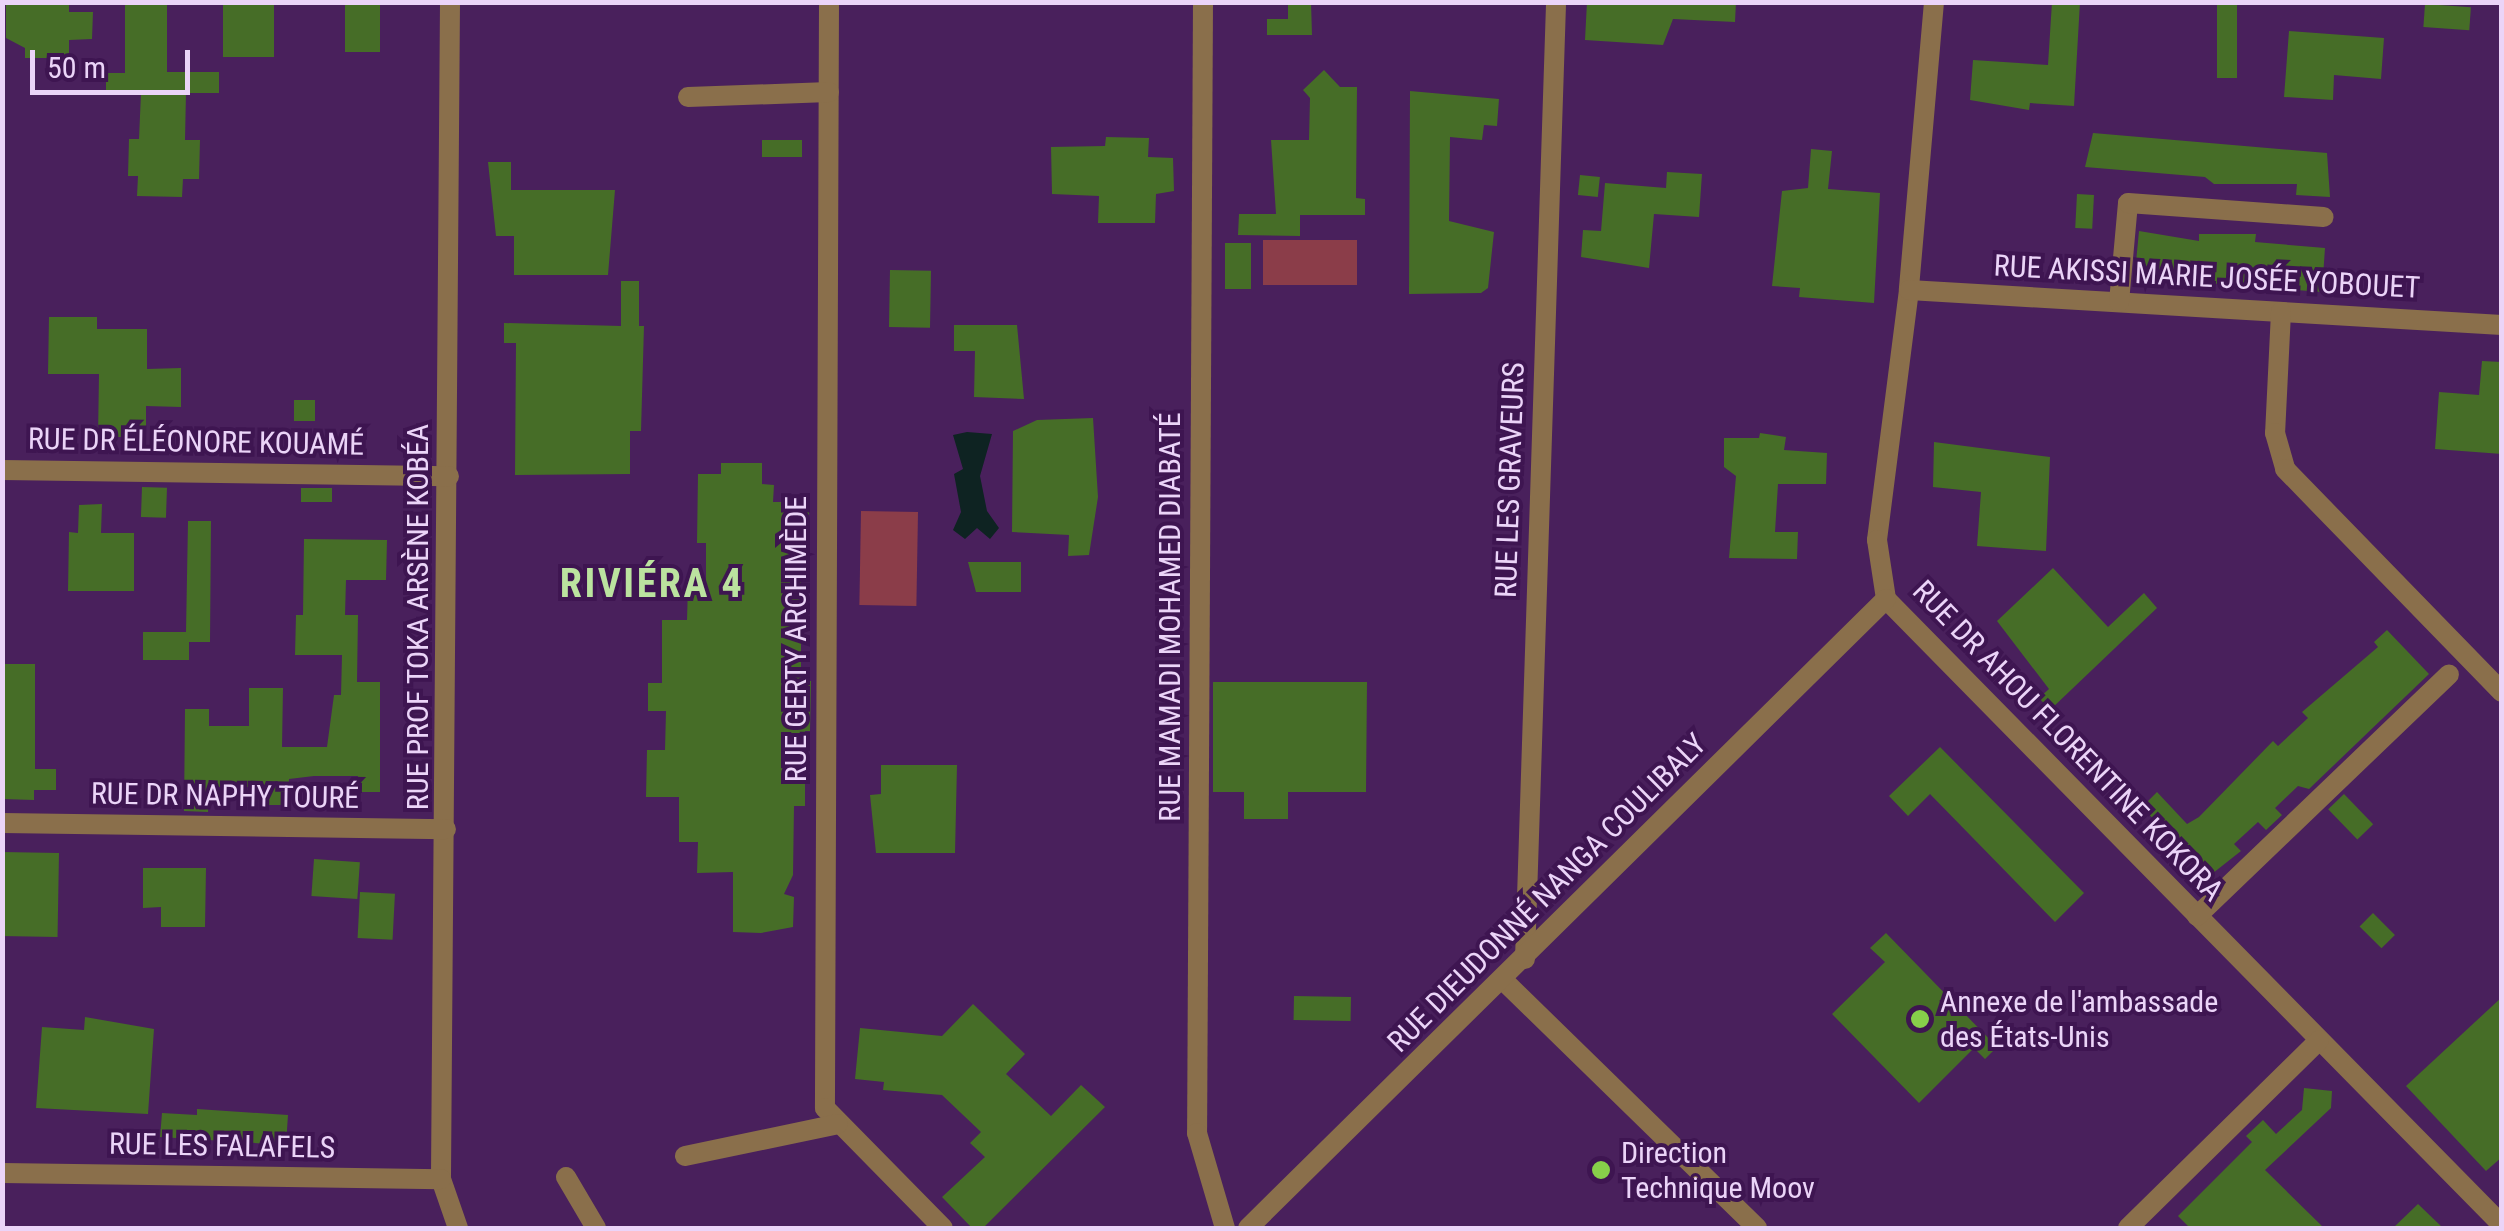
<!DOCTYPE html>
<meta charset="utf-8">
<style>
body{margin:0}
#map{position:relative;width:2504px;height:1231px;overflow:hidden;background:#49205c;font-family:"Roboto Condensed",sans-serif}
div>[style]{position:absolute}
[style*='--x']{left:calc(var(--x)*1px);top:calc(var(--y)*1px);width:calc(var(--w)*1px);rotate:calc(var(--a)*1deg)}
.green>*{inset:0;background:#8b3d49;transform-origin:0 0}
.water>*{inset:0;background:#0e2322}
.building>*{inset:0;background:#466d27;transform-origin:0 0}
.street>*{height:20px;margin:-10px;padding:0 10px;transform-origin:10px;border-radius:10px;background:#8a6f4b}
.dots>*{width:28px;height:28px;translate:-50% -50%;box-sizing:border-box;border:5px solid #3e1551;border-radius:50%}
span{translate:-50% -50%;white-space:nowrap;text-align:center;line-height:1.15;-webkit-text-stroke:8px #3e1551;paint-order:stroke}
.street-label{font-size:30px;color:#ebd4f8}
.poi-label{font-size:30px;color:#ebd4f8}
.left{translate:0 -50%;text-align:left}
.district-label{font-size:40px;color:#bbe39f;font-weight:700;letter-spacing:2.5px}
.frame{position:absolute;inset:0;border:5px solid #ebd4f8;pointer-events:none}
.scale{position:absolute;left:30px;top:50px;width:160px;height:45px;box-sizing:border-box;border:5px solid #ebd4f8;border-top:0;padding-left:12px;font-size:30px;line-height:35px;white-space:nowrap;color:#ebd4f8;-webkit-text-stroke:8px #3e1551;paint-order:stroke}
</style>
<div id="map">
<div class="green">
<div style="left:1263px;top:240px;width:94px;height:45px"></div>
<div style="left:918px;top:512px;width:94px;height:57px;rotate:91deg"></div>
</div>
<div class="water">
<div style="clip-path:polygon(967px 432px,992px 434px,980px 476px,987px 511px,999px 528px,990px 539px,977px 528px,965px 539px,953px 530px,961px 512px,954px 474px,963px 469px,953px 435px)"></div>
</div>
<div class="building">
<div style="clip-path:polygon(125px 2px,167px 2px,167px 72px,219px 72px,219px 93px,186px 93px,185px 140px,200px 140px,199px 179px,183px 179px,182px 197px,137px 196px,138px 176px,128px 176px,129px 139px,139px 139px,141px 93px,106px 93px,106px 73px,125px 73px)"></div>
<div style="left:223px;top:2px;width:51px;height:55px"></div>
<div style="left:345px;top:2px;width:35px;height:50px"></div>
<div style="clip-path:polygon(1288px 2px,1311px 2px,1312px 35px,1267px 35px,1267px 19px,1288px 19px)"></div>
<div style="clip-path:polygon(1587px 2px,1736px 2px,1735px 22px,1673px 19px,1663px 45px,1585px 40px)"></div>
<div style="clip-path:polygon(2052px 2px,2080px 2px,2074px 106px,2030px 103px,2029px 110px,1970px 100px,1973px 60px,2048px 65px)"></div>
<div style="left:2217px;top:2px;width:20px;height:76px"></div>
<div style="clip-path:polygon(6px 3px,69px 3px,69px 12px,93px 12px,92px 39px,69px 40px,69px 58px,25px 58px,25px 48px,6px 38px)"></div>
<div style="left:2425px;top:4px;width:46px;height:23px;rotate:4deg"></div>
<div style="clip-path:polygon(2289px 31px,2384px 38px,2381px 79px,2334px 75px,2333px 100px,2284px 97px)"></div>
<div style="clip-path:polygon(1324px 70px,1340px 87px,1357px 87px,1356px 198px,1365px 199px,1365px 215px,1300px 215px,1300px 236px,1238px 235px,1239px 214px,1276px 214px,1271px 140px,1309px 140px,1310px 98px,1303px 90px)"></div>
<div style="clip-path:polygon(1410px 91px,1499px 99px,1497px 126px,1484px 125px,1482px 140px,1450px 137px,1449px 221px,1494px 232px,1488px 288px,1481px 293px,1409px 294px)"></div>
<div style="clip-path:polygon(2093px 133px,2327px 153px,2330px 197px,2296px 195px,2297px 184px,2214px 184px,2205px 177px,2085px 167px)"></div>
<div style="clip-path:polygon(1106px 137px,1149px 138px,1148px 157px,1173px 158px,1174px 191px,1156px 194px,1155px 223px,1098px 223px,1099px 196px,1052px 194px,1051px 147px,1105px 146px)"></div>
<div style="left:762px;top:140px;width:40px;height:17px"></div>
<div style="clip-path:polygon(1811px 149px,1832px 151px,1828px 189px,1880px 193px,1874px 303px,1799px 297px,1800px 288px,1772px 286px,1782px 191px,1808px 188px)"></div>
<div style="clip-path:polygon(488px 162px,511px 162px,511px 190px,615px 190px,608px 275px,514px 275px,514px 236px,496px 236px)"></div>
<div style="clip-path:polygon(1667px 172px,1702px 174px,1699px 217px,1654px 214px,1649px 268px,1581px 257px,1583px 230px,1601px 231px,1605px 183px,1666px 188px)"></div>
<div style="left:1580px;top:175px;width:20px;height:20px;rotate:6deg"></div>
<div style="left:2077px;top:194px;width:17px;height:34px;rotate:3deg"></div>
<div style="clip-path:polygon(2139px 231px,2199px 241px,2199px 234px,2256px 234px,2255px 242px,2325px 248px,2322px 292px,2146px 278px,2135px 273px)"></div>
<div style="left:1251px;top:243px;width:46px;height:26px;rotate:90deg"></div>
<div style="left:890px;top:270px;width:41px;height:57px;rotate:1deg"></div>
<div style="clip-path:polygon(621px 281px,639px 281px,639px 326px,644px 326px,641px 431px,630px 431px,630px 474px,515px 475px,516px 343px,504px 343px,504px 323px,621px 326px)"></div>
<div style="clip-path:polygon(49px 317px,97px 317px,97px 329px,147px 329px,147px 369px,181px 368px,181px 407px,146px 406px,146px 437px,98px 437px,99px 374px,48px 374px)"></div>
<div style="clip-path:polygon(954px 325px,1017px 325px,1024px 399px,974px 397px,975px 351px,954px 351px)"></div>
<div style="clip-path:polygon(2482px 361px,2502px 362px,2502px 454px,2435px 449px,2439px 392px,2479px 395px)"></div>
<div style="left:294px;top:400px;width:21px;height:21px"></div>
<div style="clip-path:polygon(1093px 418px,1098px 497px,1089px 555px,1068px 556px,1069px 535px,1012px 532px,1013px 431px,1037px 420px)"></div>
<div style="clip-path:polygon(1760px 433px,1786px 437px,1784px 450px,1827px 453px,1826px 484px,1778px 484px,1775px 532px,1798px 532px,1797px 559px,1729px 558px,1736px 476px,1724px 467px,1724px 438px,1759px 438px)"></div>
<div style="clip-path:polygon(1934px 442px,2050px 457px,2046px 551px,1977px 546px,1981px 492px,1933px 487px)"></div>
<div style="clip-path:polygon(721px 463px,762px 463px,762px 484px,774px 485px,773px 502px,809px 502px,809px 543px,801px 543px,801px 681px,811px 681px,810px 731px,805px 731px,805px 806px,794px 806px,793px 875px,784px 894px,794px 897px,793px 927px,761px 933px,733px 932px,733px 872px,697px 873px,698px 842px,679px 842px,679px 797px,646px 797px,647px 750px,665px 750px,666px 711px,648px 711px,648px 683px,662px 683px,662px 620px,687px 620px,688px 585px,706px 585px,706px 543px,697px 543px,698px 474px,721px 474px)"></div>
<div style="left:142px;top:487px;width:25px;height:30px;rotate:2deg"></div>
<div style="left:301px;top:488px;width:31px;height:14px"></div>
<div style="clip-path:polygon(102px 504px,101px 533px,134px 533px,134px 591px,68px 591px,69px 532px,78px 533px,79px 505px)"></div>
<div style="clip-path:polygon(188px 521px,211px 521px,210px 642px,189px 642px,189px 660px,143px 660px,143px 632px,186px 632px)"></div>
<div style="clip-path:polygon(304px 539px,387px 540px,386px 580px,346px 580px,345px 615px,358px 615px,357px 682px,380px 682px,380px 792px,358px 792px,358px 776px,314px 776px,289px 779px,288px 805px,261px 805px,261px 787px,209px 787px,208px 812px,184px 811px,185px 709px,209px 709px,209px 726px,249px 726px,249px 688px,283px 688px,282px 747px,327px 747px,334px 695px,341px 695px,342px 655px,295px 655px,296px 615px,303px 615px)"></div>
<div style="clip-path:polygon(968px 562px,1021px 562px,1021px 592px,976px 592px)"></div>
<div style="clip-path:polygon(2053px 568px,2108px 627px,2144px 593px,2157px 608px,2050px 710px,2039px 698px,2049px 689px,1997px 621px)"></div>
<div style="clip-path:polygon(2387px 630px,2429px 674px,2309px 789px,2298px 786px,2275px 808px,2282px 815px,2266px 830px,2258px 822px,2234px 844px,2241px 851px,2208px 877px,2142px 807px,2157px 792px,2187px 824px,2199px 817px,2273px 741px,2278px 746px,2308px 718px,2302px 712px,2378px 647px,2374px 642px)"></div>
<div style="clip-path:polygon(2px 664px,35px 664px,35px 769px,56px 769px,56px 790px,34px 790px,34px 800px,2px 799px)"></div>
<div style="clip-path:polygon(1213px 682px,1367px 682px,1366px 792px,1288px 792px,1288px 819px,1244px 819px,1244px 792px,1213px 792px)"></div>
<div style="clip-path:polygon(1940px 747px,2084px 893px,2055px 922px,1930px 794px,1908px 816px,1889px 796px)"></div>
<div style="clip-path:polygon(881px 765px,957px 765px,955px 853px,876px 853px,870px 795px,881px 794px)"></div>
<div style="left:2344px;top:794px;width:42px;height:22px;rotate:46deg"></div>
<div style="left:2px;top:852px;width:57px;height:84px;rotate:1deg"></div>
<div style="left:314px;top:859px;width:46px;height:37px;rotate:4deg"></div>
<div style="clip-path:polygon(143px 868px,206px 868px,205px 927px,161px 927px,161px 907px,143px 908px)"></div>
<div style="left:360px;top:892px;width:35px;height:46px;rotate:3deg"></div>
<div style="left:2373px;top:913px;width:31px;height:19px;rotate:45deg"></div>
<div style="clip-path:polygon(1886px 933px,1997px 1047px,1985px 1059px,1974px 1048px,1919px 1103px,1832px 1014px,1885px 962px,1870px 948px)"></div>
<div style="left:1294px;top:996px;width:57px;height:24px;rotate:1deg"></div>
<div style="clip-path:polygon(2502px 997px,2502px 1157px,2486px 1171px,2406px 1086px)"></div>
<div style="clip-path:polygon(973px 1004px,1025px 1054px,1006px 1074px,1051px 1116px,1081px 1085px,1105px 1107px,983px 1228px,972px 1228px,942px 1197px,985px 1157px,970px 1143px,981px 1132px,942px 1095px,883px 1090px,884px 1082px,855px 1079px,860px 1028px,942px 1036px)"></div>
<div style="clip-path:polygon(85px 1017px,154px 1029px,148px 1114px,36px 1108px,42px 1027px,84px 1030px)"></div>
<div style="clip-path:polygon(2304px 1088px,2332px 1091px,2331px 1108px,2265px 1170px,2324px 1228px,2190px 1228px,2178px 1216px,2252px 1142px,2246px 1136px,2263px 1120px,2276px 1134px,2302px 1110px)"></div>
<div style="clip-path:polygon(197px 1109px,288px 1115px,286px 1145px,160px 1137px,162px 1113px,197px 1115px)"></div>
<div style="clip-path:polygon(2418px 1204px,2443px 1228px,2393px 1228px)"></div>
</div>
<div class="street">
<div style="--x:450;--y:2;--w:1177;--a:90.44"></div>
<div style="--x:441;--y:1179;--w:52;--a:70.9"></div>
<div style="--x:829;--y:2;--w:1106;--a:90.21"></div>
<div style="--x:825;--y:1108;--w:168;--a:45.5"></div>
<div style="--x:1203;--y:2;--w:1131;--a:90.3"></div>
<div style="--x:1197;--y:1133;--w:99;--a:73.6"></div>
<div style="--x:1934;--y:2;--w:289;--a:95"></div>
<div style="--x:1909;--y:290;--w:252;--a:97.3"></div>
<div style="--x:1877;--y:540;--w:60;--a:81.3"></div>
<div style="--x:1886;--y:599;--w:878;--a:45.46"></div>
<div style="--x:688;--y:97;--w:141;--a:-2"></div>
<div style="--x:1909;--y:290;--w:594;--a:3.38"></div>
<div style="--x:2119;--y:302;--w:99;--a:-84.8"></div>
<div style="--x:2128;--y:203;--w:196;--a:4.1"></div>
<div style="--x:2281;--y:312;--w:121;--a:92.8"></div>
<div style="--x:2275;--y:433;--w:37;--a:74"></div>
<div style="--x:2285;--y:469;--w:311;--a:45.8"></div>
<div style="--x:2;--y:470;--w:447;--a:0.8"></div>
<div style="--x:2;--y:823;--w:444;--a:0.8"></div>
<div style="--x:2197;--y:916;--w:349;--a:-43.8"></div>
<div style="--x:1525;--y:959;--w:958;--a:-88.14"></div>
<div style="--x:1503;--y:980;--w:355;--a:44.3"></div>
<div style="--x:685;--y:1156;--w:156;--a:-11.8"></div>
<div style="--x:2;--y:1173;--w:439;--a:0.8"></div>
<div style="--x:566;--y:1177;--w:59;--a:59.5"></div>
<div style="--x:1248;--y:1228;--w:896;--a:-44.59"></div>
<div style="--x:2128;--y:1228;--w:268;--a:-44.5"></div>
</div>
<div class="dots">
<div style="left:1920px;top:1019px;background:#87cf4a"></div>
<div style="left:1601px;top:1170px;background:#87cf4a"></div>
</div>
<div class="street-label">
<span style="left:2207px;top:277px;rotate:3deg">RUE AKISSI MARIE JOSÉE YOBOUET</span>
<span style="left:196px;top:442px;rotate:1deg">RUE DR ÉLÉONORE KOUAMÉ</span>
<span style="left:1510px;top:480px;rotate:-88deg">RUE LES GRAVEURS</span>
<span style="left:418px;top:617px;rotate:-90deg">RUE PROF TOKA ARSÈNE KOBÉA</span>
<span style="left:1170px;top:617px;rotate:-90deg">RUE MAMADI MOHAMED DIABATÉ</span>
<span style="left:796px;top:639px;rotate:-90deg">RUE GERTY ARCHIMÈDE</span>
<span style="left:2068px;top:741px;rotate:46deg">RUE DR AHOU FLORENTINE KOKORA</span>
<span style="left:225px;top:796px;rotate:1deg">RUE DR NAPHY TOURÉ</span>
<span style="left:1547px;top:893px;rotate:-45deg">RUE DIEUDONNÉ NANGA COULIBALY</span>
<span style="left:222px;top:1146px;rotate:1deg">RUE LES FALAFELS</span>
</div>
<div class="poi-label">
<span class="left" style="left:1940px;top:1019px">Annexe de l'ambassade<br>des États-Unis</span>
<span class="left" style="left:1621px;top:1170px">Direction<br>Technique Moov</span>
</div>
<div class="district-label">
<span style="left:652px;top:584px">RIVIÉRA 4</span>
</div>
<div class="frame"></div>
<div class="scale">50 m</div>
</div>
